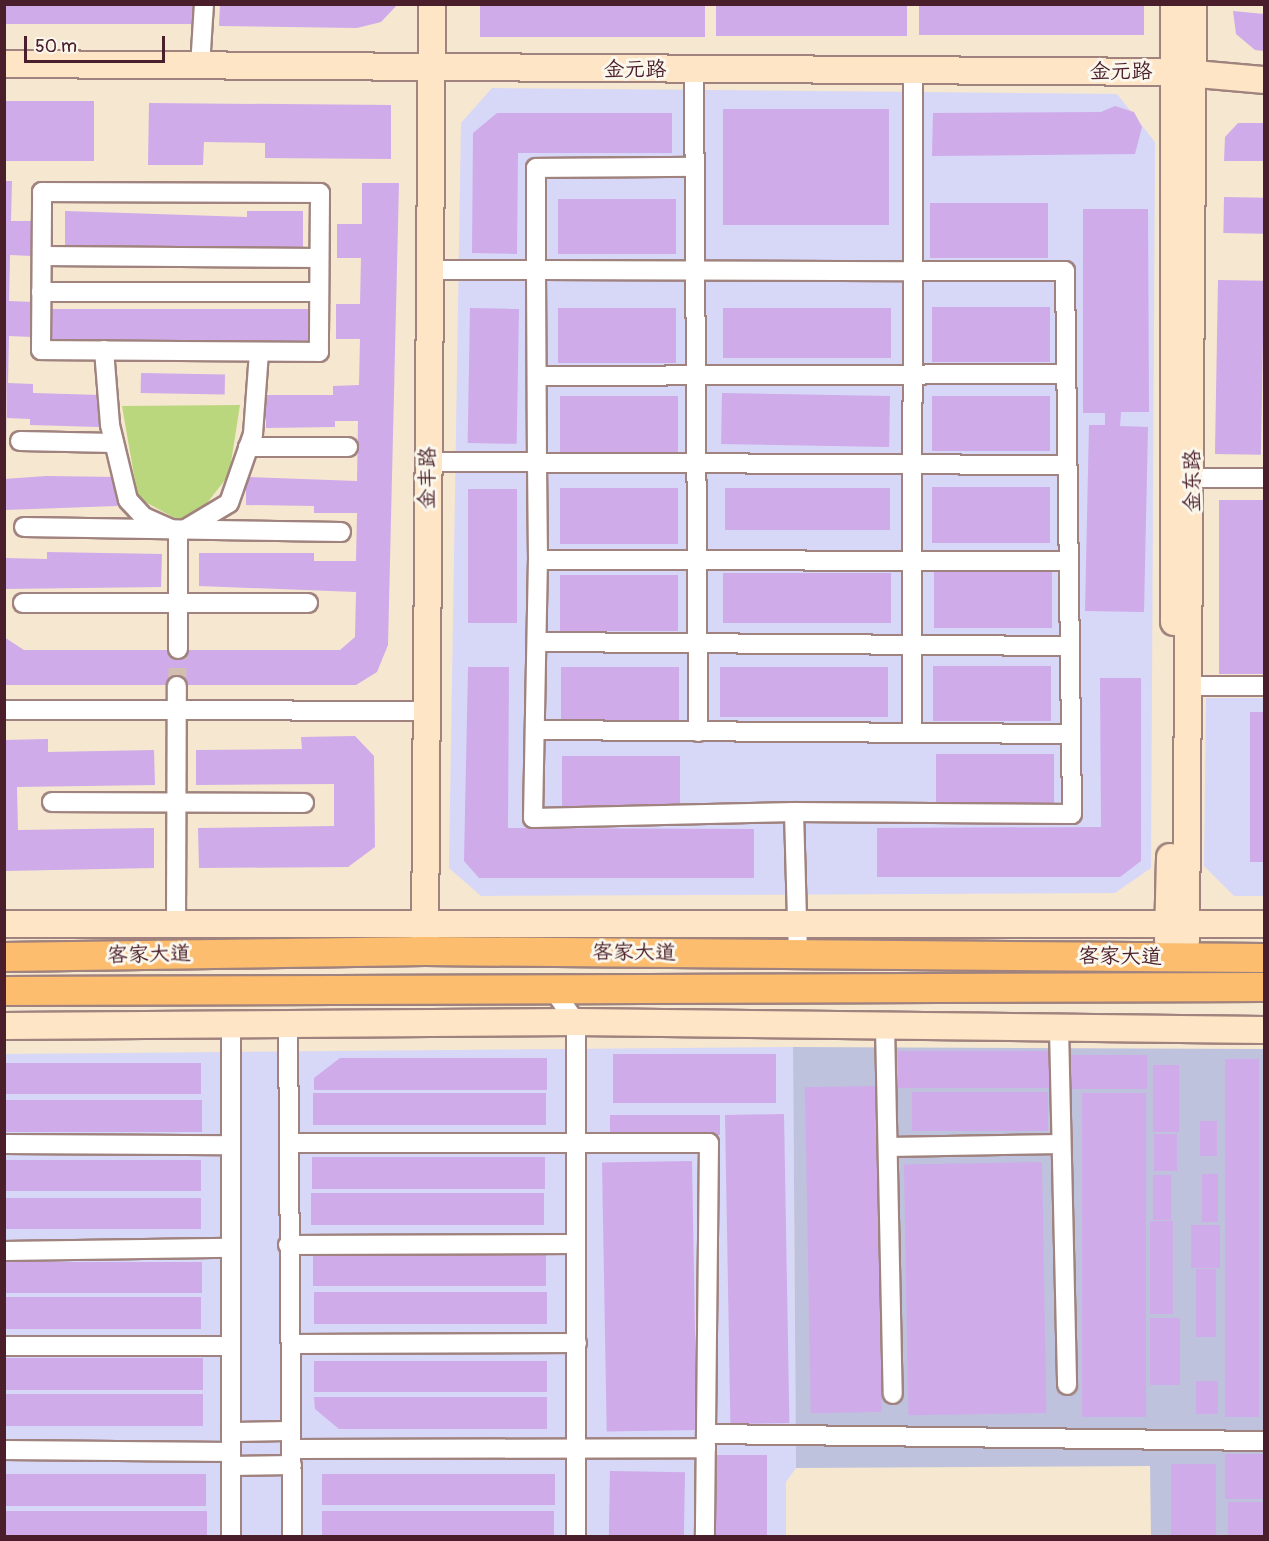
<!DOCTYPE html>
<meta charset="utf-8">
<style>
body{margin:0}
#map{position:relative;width:1269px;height:1541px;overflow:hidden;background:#f5e7d0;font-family:Pangolin,"LXGW WenKai TC",sans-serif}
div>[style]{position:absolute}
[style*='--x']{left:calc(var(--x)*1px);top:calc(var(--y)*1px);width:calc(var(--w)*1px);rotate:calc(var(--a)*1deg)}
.built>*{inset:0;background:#d7d7f8}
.industrial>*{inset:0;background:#bfc2dd}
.green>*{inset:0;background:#bbd77d}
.building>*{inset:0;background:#cfabe9;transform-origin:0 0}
.street-tunnel>*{height:18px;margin-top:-9px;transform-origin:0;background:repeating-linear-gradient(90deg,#d3bfaf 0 18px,transparent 0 27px)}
.roads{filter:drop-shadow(2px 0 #a0837e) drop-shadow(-2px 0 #a0837e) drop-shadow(0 2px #a0837e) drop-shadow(0 -2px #a0837e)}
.street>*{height:18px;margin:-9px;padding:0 9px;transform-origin:9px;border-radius:9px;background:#fff}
.secondary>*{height:26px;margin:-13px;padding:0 13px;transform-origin:13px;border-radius:13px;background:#fee5c5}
.primary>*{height:28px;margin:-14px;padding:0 14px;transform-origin:14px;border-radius:14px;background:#fcbd6f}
span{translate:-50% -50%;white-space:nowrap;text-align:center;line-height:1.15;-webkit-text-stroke:6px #fbf7ec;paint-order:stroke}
.street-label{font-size:21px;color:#4a1f2b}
.frame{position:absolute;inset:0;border:6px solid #4a1f2b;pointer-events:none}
.scale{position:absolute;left:24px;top:36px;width:141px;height:27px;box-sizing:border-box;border:3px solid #4a1f2b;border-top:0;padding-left:8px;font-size:18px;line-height:21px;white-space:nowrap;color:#4a1f2b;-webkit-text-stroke:4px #fbf7ec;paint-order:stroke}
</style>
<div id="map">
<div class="built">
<div style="clip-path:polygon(492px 88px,1117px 94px,1155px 142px,1151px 868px,1115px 893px,481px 896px,449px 868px,461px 123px)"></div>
<div style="clip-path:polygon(1206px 698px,1264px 698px,1264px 896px,1234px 896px,1204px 866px)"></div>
<div style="clip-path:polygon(793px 1047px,796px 1468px,786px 1482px,786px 1536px,5px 1536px,4px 1054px)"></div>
</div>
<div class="industrial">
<div style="clip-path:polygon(793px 1047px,1264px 1049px,1264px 1536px,1151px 1536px,1150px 1466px,796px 1468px)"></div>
</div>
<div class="green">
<div style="clip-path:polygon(240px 405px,229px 475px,203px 508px,180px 521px,138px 498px,122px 406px)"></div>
</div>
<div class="building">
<div style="left:4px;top:4px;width:191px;height:20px"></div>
<div style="clip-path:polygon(220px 4px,398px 4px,381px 22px,357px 28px,219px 26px)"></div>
<div style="left:480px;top:4px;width:225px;height:33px"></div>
<div style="left:716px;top:4px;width:191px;height:32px"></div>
<div style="left:919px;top:4px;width:225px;height:31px"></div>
<div style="clip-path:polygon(1233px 11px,1264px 14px,1264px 51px,1255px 50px,1236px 34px)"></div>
<div style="left:4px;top:101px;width:90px;height:60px"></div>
<div style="clip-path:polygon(149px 103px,391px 105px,391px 159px,265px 158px,265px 143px,204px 142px,203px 165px,148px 165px)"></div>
<div style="clip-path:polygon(1115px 106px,1134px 112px,1142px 127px,1135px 154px,932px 156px,933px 113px,1101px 112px)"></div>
<div style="left:723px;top:109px;width:166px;height:116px"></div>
<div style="clip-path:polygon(497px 113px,672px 113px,672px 153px,518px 153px,517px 254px,472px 253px,473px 133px)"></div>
<div style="clip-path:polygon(1238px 123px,1264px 123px,1264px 161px,1224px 161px,1225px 137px)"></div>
<div style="clip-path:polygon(4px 181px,12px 181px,11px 221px,33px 221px,32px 256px,10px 255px,9px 301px,33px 302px,32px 337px,9px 336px,8px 383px,33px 384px,33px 393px,100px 395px,99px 427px,30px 425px,30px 419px,7px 418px,7px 450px)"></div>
<div style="clip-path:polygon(362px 183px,399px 183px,388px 645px,377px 672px,356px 685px,4px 685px,4px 637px,24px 650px,340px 650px,355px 637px,356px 592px,199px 586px,199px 553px,314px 553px,314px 561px,356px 561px,357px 513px,314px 513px,314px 506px,246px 505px,246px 477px,357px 481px,358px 421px,335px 421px,335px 427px,266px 428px,266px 395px,333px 395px,333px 386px,359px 385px,360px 339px,336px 339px,336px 304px,360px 304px,361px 258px,337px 258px,337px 224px,362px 224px)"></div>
<div style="left:1224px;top:197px;width:40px;height:36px;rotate:1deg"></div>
<div style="left:558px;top:199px;width:118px;height:55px"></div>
<div style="left:930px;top:203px;width:118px;height:55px"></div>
<div style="clip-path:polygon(1083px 209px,1148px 209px,1149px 412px,1121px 412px,1120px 426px,1148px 427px,1144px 612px,1085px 611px,1089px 425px,1105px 425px,1105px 413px,1083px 413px)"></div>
<div style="clip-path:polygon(65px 211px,247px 217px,247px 211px,303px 211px,303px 247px,247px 247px,247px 252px,65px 248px)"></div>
<div style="left:1218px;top:280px;width:46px;height:174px;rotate:1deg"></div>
<div style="left:932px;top:307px;width:118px;height:55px"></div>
<div style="left:470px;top:308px;width:49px;height:135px;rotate:1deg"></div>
<div style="left:558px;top:308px;width:118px;height:55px"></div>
<div style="left:723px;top:308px;width:168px;height:50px"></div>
<div style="left:51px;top:309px;width:260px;height:33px"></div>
<div style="left:141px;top:373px;width:84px;height:20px;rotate:1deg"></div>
<div style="left:722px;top:393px;width:168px;height:51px;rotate:1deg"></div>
<div style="left:560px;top:396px;width:118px;height:56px"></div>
<div style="left:932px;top:396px;width:118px;height:55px"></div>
<div style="clip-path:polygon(46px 476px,118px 477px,117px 506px,4px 510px,4px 479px)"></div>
<div style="left:932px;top:487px;width:118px;height:56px"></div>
<div style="left:560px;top:488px;width:118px;height:56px"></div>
<div style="left:725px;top:488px;width:165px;height:42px"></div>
<div style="left:468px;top:489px;width:49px;height:134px"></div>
<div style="left:1219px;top:500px;width:45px;height:174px"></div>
<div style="clip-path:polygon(47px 552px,162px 554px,161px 587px,4px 589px,4px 558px,47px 559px)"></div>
<div style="left:934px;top:572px;width:118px;height:56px"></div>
<div style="left:723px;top:573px;width:168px;height:50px"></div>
<div style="left:560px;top:575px;width:118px;height:56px"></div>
<div style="left:933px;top:666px;width:118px;height:55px"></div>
<div style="clip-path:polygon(468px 667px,509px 667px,508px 828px,754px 829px,754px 878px,479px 878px,464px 861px)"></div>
<div style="left:561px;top:667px;width:118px;height:56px"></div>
<div style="left:720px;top:667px;width:168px;height:50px"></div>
<div style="clip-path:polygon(1100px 678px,1141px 678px,1141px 861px,1120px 877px,877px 877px,877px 828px,1101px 827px)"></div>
<div style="left:1250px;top:712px;width:14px;height:150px"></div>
<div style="clip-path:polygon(355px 736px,374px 756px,375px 847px,348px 867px,199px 868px,198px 828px,334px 826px,334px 784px,196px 785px,196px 750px,302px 749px,301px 737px)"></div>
<div style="clip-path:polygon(48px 739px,48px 752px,154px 750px,155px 785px,17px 787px,18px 830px,154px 828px,154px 868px,4px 871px,4px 740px)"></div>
<div style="left:1054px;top:754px;width:56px;height:118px;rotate:90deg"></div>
<div style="left:562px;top:756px;width:118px;height:55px"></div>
<div style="left:898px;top:1051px;width:151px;height:37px"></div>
<div style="left:613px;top:1054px;width:163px;height:49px"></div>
<div style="left:1147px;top:1055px;width:34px;height:76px;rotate:90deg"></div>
<div style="clip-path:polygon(340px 1058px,547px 1058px,547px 1090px,314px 1090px,314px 1078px)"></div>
<div style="left:1225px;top:1059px;width:34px;height:358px"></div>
<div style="left:4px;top:1063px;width:197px;height:31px"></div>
<div style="left:1153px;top:1065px;width:26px;height:67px"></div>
<div style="left:876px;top:1086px;width:326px;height:71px;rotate:89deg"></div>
<div style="left:912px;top:1092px;width:136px;height:39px"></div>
<div style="left:313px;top:1093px;width:233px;height:32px"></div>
<div style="left:1082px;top:1093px;width:64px;height:324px"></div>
<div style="left:4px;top:1100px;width:198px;height:32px"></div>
<div style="left:784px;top:1114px;width:309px;height:59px;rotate:89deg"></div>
<div style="left:610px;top:1115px;width:110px;height:20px"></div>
<div style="left:1200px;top:1121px;width:17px;height:35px"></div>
<div style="left:1154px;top:1134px;width:23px;height:37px"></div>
<div style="left:312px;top:1157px;width:233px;height:32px"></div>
<div style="left:4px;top:1160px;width:197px;height:31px"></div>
<div style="left:692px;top:1161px;width:269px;height:90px;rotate:89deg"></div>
<div style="left:1042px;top:1162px;width:251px;height:138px;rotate:89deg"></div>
<div style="left:1202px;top:1174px;width:16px;height:48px"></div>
<div style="left:1153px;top:1175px;width:18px;height:45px"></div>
<div style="left:311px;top:1193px;width:233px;height:32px"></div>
<div style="left:4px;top:1198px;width:197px;height:31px"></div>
<div style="left:1173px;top:1221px;width:93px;height:23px;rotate:90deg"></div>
<div style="left:1220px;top:1225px;width:43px;height:29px;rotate:90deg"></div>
<div style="left:313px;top:1254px;width:233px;height:32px"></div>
<div style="left:4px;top:1262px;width:198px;height:31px"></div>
<div style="left:1216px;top:1269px;width:68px;height:20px;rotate:90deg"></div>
<div style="left:314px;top:1292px;width:233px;height:32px"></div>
<div style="left:4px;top:1297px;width:197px;height:32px"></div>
<div style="left:1150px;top:1318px;width:30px;height:67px"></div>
<div style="left:4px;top:1358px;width:199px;height:32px"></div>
<div style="left:314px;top:1361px;width:233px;height:31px"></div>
<div style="left:1196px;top:1381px;width:22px;height:33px"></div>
<div style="left:4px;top:1394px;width:199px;height:32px"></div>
<div style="clip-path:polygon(314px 1397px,547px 1397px,547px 1429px,339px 1429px,315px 1409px)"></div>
<div style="left:1225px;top:1454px;width:39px;height:45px"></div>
<div style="left:713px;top:1455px;width:54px;height:81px"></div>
<div style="left:1171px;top:1464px;width:45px;height:72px"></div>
<div style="left:610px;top:1471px;width:75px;height:65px;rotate:1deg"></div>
<div style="left:4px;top:1474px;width:202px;height:32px"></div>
<div style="left:322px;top:1474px;width:233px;height:31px"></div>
<div style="left:1228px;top:1502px;width:36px;height:34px"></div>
<div style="left:4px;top:1511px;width:203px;height:25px"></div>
<div style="left:322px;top:1511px;width:232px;height:25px"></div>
</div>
<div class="street-tunnel">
<div style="--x:177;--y:686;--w:37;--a:-88"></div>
</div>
<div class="roads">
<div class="street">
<div style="--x:200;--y:67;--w:63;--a:-86.4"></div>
<div style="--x:694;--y:70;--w:662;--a:89.65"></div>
<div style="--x:42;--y:192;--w:278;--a:0.2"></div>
<div style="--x:320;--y:193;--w:159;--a:90.4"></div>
<div style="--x:319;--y:352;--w:278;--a:-179.6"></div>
<div style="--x:41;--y:350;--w:158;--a:-89.6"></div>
<div style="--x:42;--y:256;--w:277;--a:0.4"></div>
<div style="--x:430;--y:270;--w:106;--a:0"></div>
<div style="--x:536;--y:270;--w:377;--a:0.2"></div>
<div style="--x:913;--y:271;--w:152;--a:0"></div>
<div style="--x:1065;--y:271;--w:543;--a:89.26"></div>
<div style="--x:1072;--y:814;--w:278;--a:-179.6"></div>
<div style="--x:794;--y:812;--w:261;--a:178.7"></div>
<div style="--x:533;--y:818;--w:258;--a:-88.9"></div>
<div style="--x:538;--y:560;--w:97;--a:-90.6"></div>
<div style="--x:537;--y:463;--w:193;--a:-90.3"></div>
<div style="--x:536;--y:270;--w:102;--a:-90"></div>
<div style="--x:536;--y:168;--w:158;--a:-0.4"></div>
<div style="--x:41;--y:292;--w:278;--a:0"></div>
<div style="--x:104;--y:350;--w:75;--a:85.4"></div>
<div style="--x:110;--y:425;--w:77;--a:76.5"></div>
<div style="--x:128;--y:500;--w:23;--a:47"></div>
<div style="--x:144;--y:517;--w:37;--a:24"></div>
<div style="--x:178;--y:532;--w:117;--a:90"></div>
<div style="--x:537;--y:376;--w:529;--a:-0.22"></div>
<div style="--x:20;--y:441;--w:94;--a:1.2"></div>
<div style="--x:248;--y:447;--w:100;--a:0"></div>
<div style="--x:428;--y:462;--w:639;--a:0.27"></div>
<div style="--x:1193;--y:478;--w:71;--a:0"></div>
<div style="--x:24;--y:527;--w:317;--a:0.9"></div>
<div style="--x:184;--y:530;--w:52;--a:-31"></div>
<div style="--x:229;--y:503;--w:73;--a:-70.8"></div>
<div style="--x:253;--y:434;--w:82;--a:-85.8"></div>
<div style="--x:538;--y:560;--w:528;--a:0.11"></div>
<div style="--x:23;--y:603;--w:285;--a:0"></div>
<div style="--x:537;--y:642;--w:532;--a:0.43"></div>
<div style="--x:1190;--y:686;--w:74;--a:0"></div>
<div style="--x:4;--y:710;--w:421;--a:0.1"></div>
<div style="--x:535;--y:730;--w:536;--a:0.43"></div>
<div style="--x:912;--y:733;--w:663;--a:-89.91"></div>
<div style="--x:52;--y:802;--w:252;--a:0.2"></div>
<div style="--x:794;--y:812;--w:143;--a:88.4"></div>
<div style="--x:176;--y:925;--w:239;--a:-89.8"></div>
<div style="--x:551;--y:987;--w:43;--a:54.5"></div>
<div style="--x:576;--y:1022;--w:514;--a:90"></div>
<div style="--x:288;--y:1022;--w:514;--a:89.55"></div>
<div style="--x:231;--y:1025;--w:511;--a:90"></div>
<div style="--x:885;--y:1026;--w:368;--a:88.8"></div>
<div style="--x:1059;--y:1028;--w:357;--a:88.7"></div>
<div style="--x:289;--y:1143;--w:420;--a:0"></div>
<div style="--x:709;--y:1143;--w:393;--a:90.6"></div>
<div style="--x:4;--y:1144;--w:227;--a:0.3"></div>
<div style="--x:888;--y:1147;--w:173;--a:-1"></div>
<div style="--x:288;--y:1245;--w:288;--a:-0.2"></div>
<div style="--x:4;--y:1251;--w:227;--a:-0.8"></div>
<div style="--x:291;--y:1344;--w:286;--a:-0.2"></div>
<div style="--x:4;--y:1346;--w:227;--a:0"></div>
<div style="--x:231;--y:1432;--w:60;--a:-1"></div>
<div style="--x:706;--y:1434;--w:558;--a:0.72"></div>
<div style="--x:291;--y:1449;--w:415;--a:-0.1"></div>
<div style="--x:4;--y:1450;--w:227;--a:0.5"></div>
<div style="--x:231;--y:1466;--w:61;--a:-0.9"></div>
</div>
<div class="secondary">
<div style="--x:4;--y:64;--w:1170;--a:0.39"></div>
<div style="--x:1174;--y:72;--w:90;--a:5.1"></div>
<div style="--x:1174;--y:622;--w:618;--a:-90"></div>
<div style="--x:4;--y:924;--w:1260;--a:0"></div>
<div style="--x:1168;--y:940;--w:83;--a:-88.6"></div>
<div style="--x:1186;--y:940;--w:936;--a:-89.57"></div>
<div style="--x:425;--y:942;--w:938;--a:-89.57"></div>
<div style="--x:4;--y:1026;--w:572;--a:-0.4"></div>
<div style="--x:576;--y:1022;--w:688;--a:0.67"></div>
</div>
<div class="primary">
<div style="--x:4;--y:957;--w:421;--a:-0.8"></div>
<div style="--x:425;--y:951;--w:839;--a:0.48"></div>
<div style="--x:4;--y:991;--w:1260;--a:-0.18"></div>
</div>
</div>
<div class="street-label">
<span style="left:635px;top:70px">金元路</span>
<span style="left:1121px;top:72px">金元路</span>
<span style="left:428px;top:478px;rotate:-89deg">金丰路</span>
<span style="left:1193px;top:481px;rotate:-90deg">金东路</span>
<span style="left:634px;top:953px;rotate:1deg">客家大道</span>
<span style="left:149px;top:955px;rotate:-1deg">客家大道</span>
<span style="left:1120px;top:957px;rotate:1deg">客家大道</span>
</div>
<div class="frame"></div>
<div class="scale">50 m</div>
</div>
